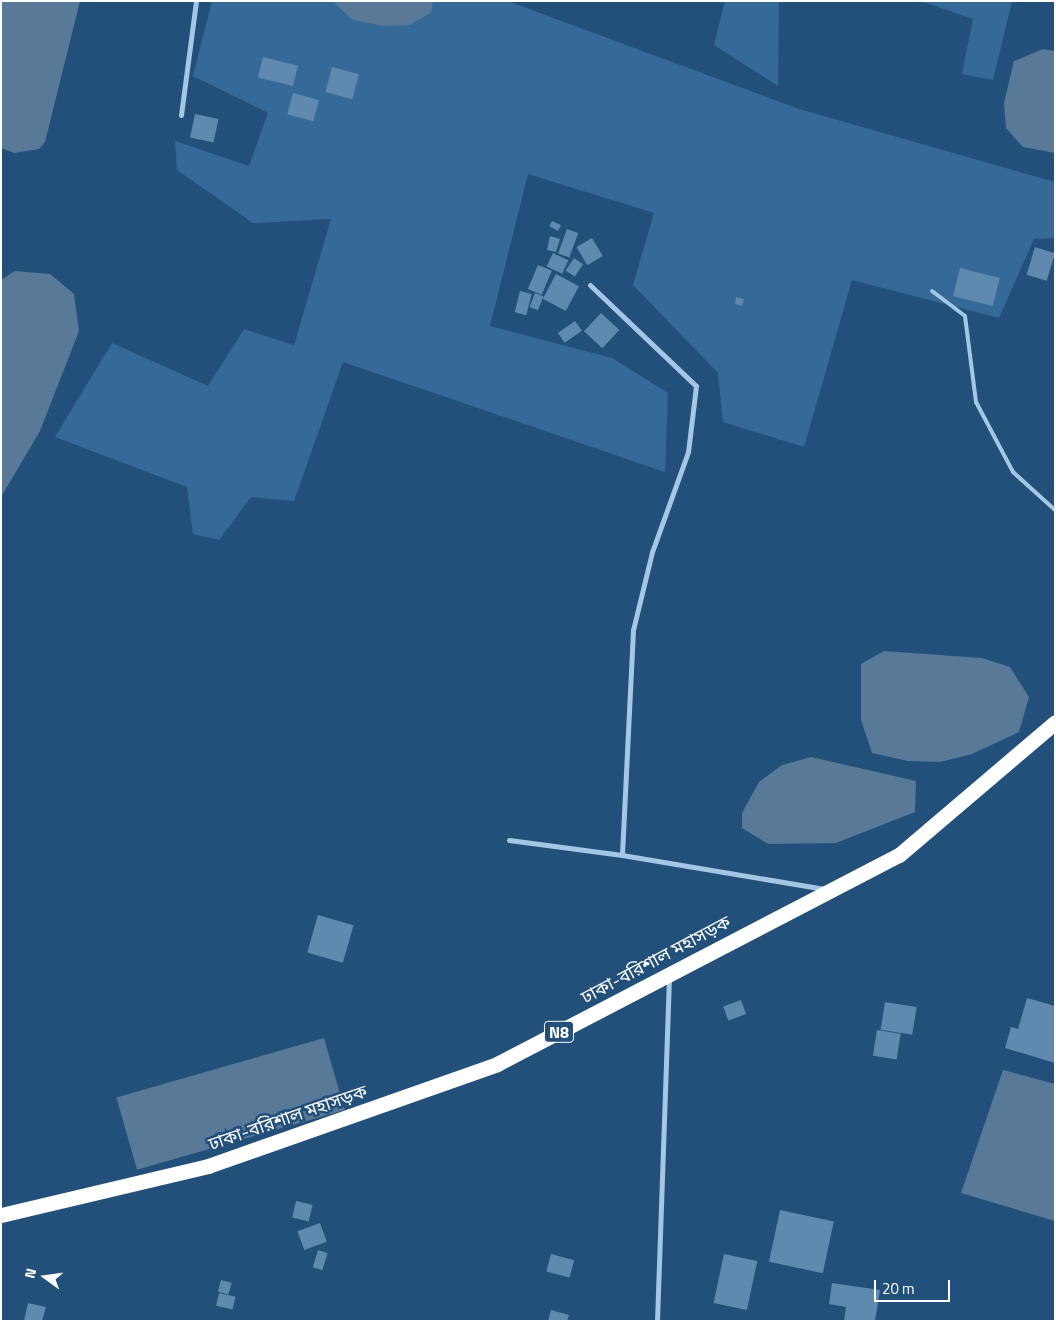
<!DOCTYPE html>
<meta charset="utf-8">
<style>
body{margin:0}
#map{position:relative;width:1056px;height:1322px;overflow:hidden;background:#22507a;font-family:"Titillium Web","Noto Sans Bengali",sans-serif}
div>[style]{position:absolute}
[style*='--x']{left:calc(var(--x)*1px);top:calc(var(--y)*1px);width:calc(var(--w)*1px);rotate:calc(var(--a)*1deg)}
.green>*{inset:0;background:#356a98}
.water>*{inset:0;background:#587998;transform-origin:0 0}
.building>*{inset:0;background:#5f89ae;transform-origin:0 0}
.lane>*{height:4px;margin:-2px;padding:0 2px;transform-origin:2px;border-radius:2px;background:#a4c7e5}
.street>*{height:5px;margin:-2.5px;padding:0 2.5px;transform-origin:2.5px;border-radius:2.5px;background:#a4c7e5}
.highway>*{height:15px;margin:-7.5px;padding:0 7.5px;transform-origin:7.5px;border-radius:7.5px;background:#fff}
span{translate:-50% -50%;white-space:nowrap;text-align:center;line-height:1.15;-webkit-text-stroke:5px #22507a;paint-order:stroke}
.shield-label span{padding:1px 4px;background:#22507a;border:1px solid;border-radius:4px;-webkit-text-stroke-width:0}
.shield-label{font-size:16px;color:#fff;font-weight:700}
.street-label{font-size:18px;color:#fff}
.frame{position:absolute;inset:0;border:2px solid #fff;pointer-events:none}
.north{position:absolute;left:20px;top:1252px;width:50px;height:50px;-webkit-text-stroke:4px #22507a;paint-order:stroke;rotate:284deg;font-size:14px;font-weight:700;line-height:20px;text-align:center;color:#fff}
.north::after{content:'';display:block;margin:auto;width:18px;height:22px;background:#fff;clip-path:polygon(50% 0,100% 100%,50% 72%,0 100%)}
.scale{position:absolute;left:874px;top:1280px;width:76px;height:22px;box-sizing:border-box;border:2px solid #fff;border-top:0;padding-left:6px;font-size:15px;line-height:18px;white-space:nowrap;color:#fff;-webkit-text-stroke:4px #22507a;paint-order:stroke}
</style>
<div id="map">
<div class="green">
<div style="clip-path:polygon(212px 1px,507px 1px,799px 109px,1055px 182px,1055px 238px,1034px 239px,999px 318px,852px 280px,804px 447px,723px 422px,718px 373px,633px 285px,654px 213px,528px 174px,490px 326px,612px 358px,668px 393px,665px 472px,343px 362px,294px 501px,251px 497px,219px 540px,193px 534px,187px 487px,55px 437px,112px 343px,208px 386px,244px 329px,294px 345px,331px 219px,253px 223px,177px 170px,175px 141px,249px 166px,268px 113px,193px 76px)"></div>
<div style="clip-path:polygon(725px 1px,779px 1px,778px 86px,714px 45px)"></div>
<div style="clip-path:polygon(920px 1px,1012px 1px,993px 80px,962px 74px,973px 19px)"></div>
</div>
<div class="water">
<div style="clip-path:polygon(80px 1px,45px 142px,39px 149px,14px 153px,1px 148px,2px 1px)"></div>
<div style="clip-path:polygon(332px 1px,433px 1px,431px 13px,409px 25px,384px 26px,353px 20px)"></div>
<div style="clip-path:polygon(1043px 49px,1055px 51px,1055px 153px,1023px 147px,1006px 128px,1004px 103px,1014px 61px)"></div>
<div style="clip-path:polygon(15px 271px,50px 274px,74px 294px,79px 331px,40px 431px,1px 497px,1px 280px)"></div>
<div style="clip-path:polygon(884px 651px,982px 658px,1010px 667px,1029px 697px,1019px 732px,972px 754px,940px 762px,908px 761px,872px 753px,861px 720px,861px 664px)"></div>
<div style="clip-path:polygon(811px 757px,916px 781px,915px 812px,836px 843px,768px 844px,742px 828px,742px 813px,759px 782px,782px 765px)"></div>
<div style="left:324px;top:1038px;width:75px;height:216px;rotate:74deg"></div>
<div style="clip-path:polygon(1003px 1070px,1055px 1084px,1055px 1221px,961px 1193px)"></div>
</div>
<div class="building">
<div style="left:263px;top:57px;width:36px;height:21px;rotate:14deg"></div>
<div style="left:332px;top:67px;width:28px;height:26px;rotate:15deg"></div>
<div style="left:293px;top:93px;width:27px;height:22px;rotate:15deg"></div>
<div style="left:195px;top:114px;width:24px;height:24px;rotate:12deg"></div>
<div style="clip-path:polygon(552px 221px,561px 225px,558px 231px,549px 226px)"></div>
<div style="left:567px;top:229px;width:12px;height:26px;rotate:20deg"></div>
<div style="clip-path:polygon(550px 236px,560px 239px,556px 252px,547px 250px)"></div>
<div style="left:592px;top:238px;width:21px;height:18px;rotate:59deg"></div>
<div style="left:1035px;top:247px;width:21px;height:29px;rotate:17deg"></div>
<div style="left:553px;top:253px;width:17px;height:15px;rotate:25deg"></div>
<div style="left:574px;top:258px;width:11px;height:15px;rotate:34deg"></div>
<div style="left:538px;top:265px;width:15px;height:26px;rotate:23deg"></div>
<div style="left:960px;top:268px;width:41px;height:29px;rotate:14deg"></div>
<div style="left:556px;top:274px;width:26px;height:28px;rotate:28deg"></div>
<div style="left:520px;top:291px;width:12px;height:22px;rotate:14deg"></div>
<div style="left:535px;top:293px;width:9px;height:15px;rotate:21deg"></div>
<div style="clip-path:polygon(736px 297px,744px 299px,742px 306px,735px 304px)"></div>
<div style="left:601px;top:313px;width:25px;height:25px;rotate:43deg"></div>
<div style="left:575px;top:321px;width:12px;height:21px;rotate:55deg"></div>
<div style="left:318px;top:915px;width:37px;height:39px;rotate:16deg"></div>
<div style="clip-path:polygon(1027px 998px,1055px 1006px,1055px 1063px,1005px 1048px,1011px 1027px,1018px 1029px)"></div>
<div style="left:741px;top:1000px;width:15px;height:19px;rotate:70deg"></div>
<div style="left:885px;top:1002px;width:32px;height:28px;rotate:9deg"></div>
<div style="left:877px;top:1030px;width:24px;height:26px;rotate:9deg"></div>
<div style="left:296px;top:1201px;width:17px;height:17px;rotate:13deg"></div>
<div style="left:780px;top:1210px;width:55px;height:53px;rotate:12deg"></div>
<div style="left:320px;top:1223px;width:20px;height:24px;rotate:70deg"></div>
<div style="left:318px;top:1250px;width:10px;height:18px;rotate:17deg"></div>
<div style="left:551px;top:1254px;width:24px;height:18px;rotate:15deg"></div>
<div style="left:724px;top:1254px;width:34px;height:50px;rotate:12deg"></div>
<div style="left:221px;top:1280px;width:11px;height:12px;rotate:15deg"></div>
<div style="clip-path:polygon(832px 1283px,880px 1290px,875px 1321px,844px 1321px,846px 1307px,829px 1304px)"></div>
<div style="left:219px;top:1293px;width:17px;height:13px;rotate:13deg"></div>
<div style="clip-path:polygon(28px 1303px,46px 1307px,42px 1321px,24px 1321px)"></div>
<div style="clip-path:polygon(551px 1310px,569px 1315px,567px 1321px,548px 1321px)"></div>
</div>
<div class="lane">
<div style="--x:932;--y:291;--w:41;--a:37.1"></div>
<div style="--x:965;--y:316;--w:87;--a:82.7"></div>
<div style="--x:976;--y:402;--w:79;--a:62.1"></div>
<div style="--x:1013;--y:472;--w:57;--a:42.1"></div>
</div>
<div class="street">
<div style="--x:181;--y:115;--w:115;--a:-82.5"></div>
<div style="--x:590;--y:285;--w:146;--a:43.6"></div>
<div style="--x:696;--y:386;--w:66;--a:96.9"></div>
<div style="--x:688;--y:452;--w:106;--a:109.8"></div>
<div style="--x:652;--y:552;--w:80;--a:103.7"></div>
<div style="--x:633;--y:630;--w:225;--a:92.8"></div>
<div style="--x:622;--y:855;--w:207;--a:9.5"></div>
<div style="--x:509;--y:840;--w:114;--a:7.6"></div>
<div style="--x:657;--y:1321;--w:344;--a:-88"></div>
</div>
<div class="highway">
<div style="--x:1;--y:1215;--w:213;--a:-13.3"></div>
<div style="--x:208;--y:1166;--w:306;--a:-19.4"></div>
<div style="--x:497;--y:1064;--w:453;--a:-27.5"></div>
<div style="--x:899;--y:855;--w:205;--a:-40.4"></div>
</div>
<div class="shield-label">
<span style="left:559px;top:1032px">N8</span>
</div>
<div class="street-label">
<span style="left:656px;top:960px;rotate:-28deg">ঢাকা-বরিশাল মহাসড়ক</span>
<span style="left:288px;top:1118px;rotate:-19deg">ঢাকা-বরিশাল মহাসড়ক</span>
</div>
<div class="frame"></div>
<div class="north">N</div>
<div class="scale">20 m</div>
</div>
